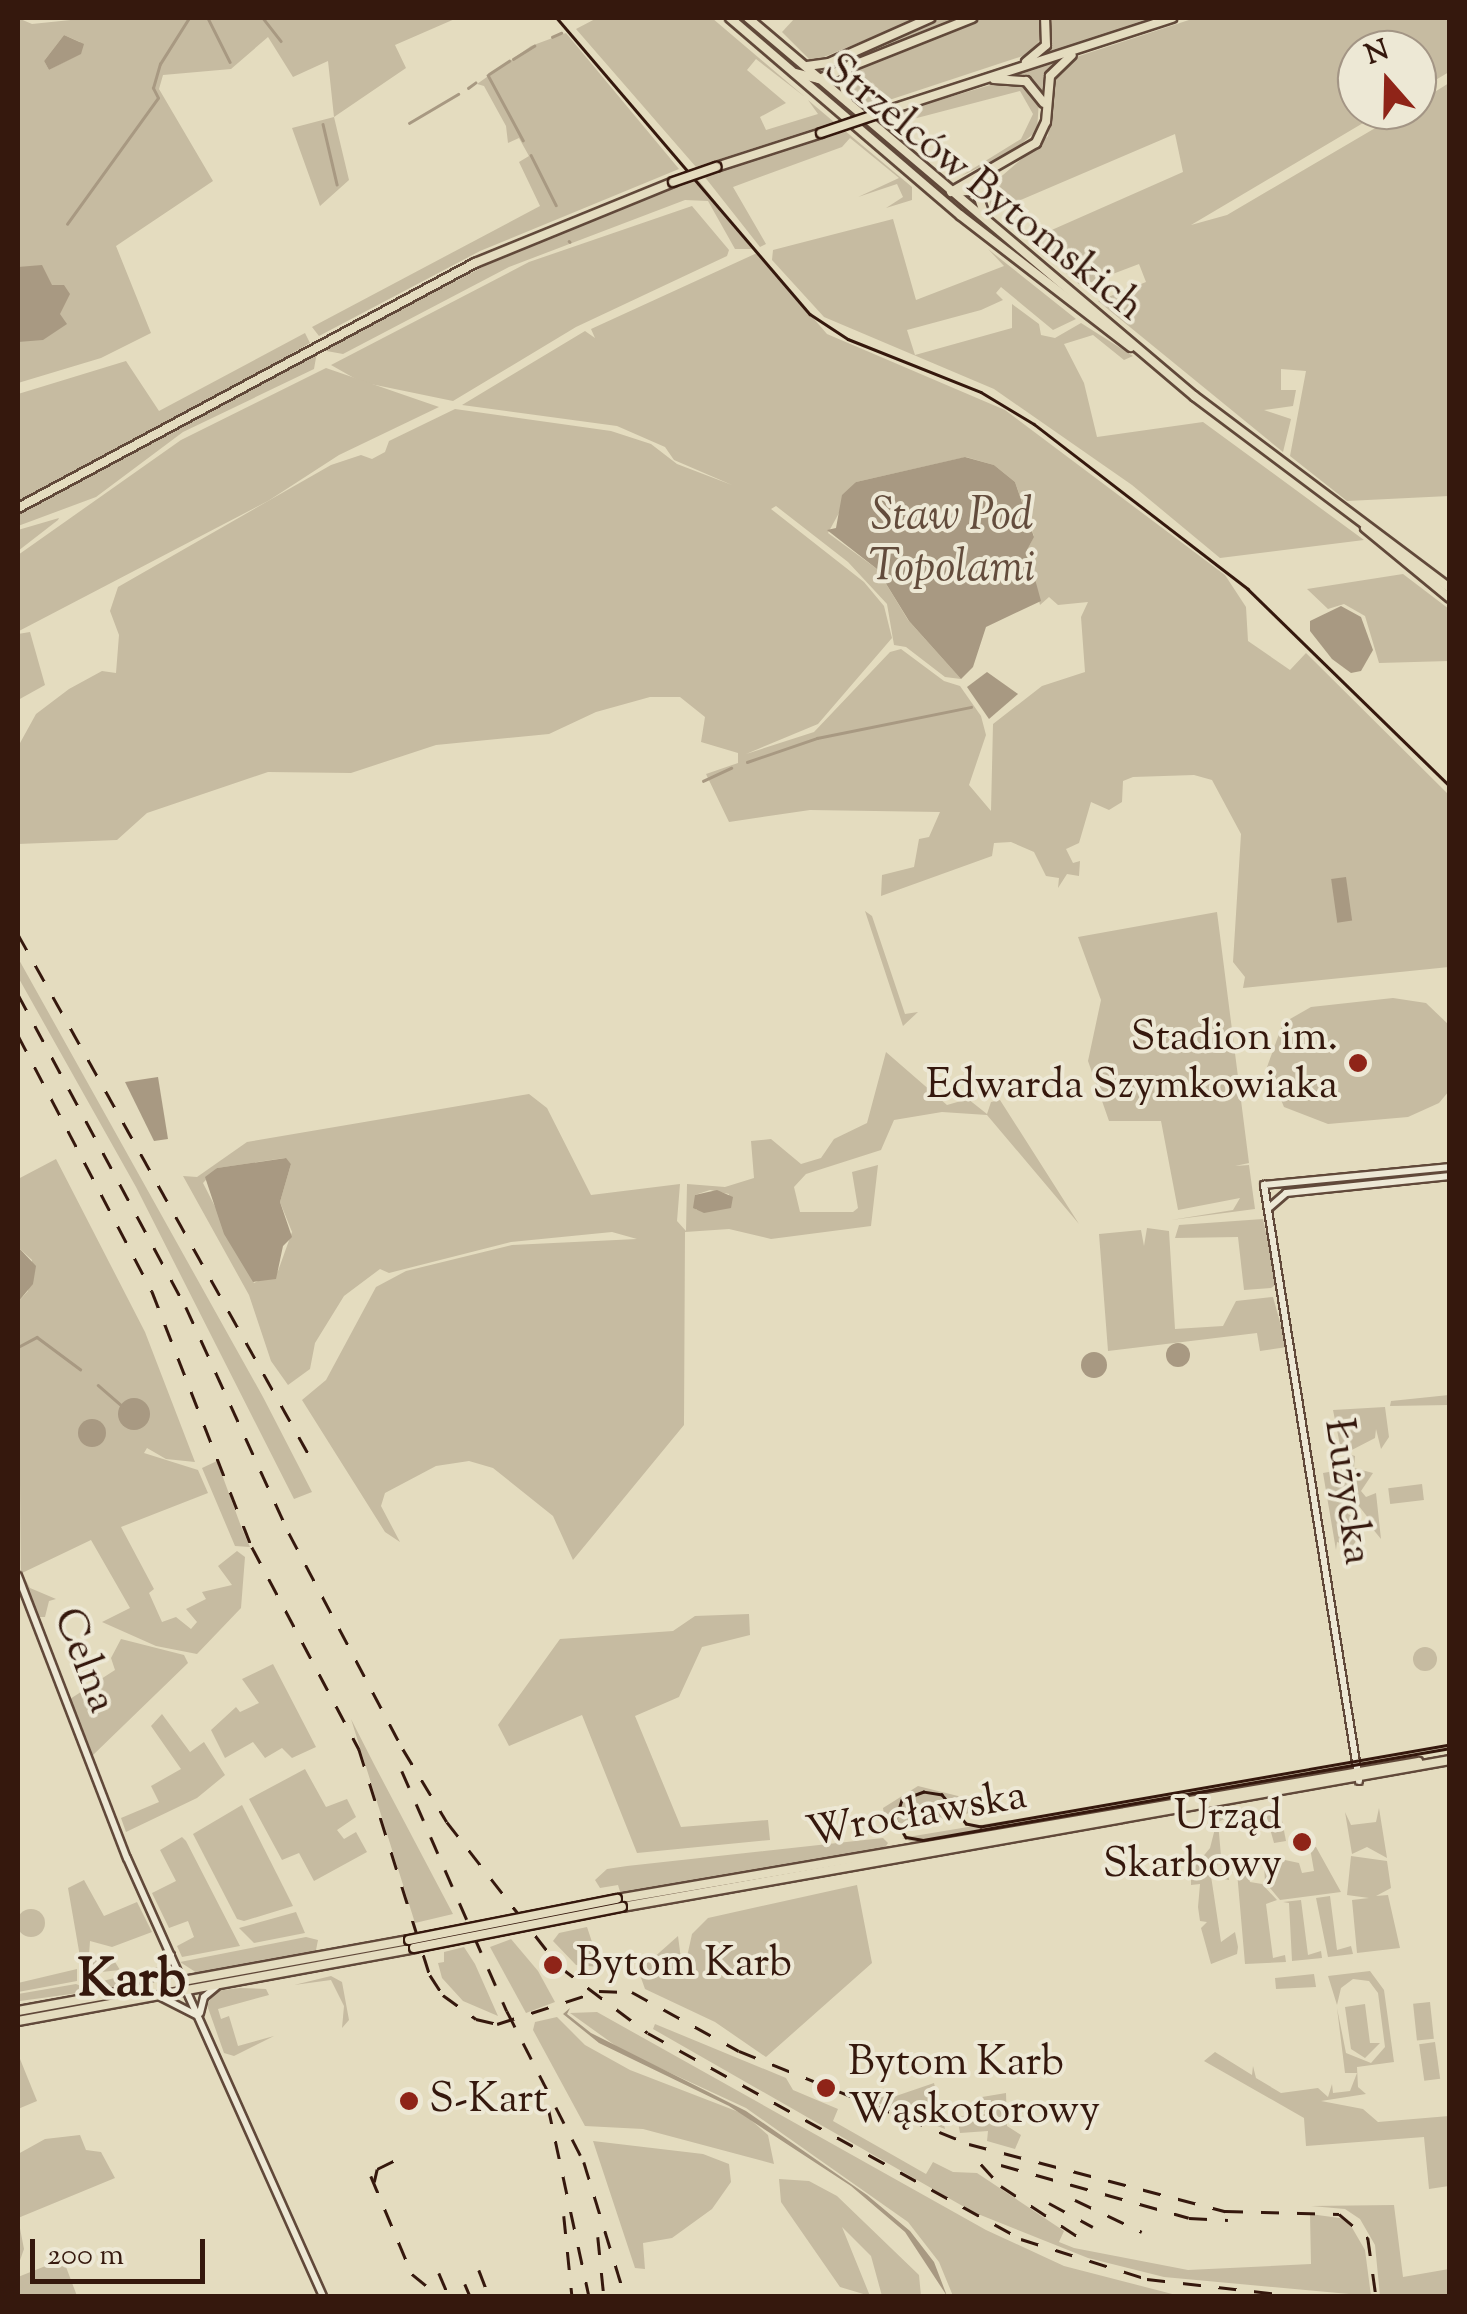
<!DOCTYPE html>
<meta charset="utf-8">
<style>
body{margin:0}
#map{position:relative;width:1467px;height:2314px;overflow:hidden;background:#e4dcbf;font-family:"Sorts Mill Goudy",serif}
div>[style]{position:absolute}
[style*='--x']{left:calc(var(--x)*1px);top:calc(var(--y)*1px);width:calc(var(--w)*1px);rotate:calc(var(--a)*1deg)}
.green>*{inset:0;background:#c6bba1;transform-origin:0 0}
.round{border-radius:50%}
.water>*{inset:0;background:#a89982;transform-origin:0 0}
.stream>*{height:2.5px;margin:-1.25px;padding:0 1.25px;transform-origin:1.25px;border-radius:1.25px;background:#a89982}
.roads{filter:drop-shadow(2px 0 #61493a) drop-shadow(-2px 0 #61493a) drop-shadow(0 2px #61493a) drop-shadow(0 -2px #61493a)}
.minor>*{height:6px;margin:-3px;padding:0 3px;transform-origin:3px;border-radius:3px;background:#ede8d5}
.major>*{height:8px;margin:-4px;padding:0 4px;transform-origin:4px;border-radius:4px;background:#e4dcbf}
.tram>*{height:2.5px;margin:-1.25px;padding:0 1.25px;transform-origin:1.25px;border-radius:1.25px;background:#35180d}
.rail>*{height:2.5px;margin-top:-1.25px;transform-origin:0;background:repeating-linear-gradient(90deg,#35180d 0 18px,transparent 0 36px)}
.bridges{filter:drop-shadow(2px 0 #35180d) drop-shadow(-2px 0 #35180d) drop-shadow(0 2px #35180d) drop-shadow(0 -2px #35180d)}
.major-bridge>*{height:8px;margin:-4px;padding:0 4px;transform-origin:4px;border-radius:4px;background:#e4dcbf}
.dots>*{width:28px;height:28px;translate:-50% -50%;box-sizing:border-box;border:5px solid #ede8d5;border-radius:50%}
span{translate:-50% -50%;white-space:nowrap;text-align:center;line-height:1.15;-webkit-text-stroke:8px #ede8d5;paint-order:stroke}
.street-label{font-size:42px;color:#35180d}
.poi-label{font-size:42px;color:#35180d}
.right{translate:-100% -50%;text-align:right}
.left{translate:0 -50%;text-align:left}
.water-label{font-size:45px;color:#634c3c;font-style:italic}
.district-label{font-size:52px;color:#35180d;font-weight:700}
.frame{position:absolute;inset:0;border:20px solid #35180d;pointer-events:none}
.north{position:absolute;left:1337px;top:30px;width:100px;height:100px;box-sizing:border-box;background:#ede8d5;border:2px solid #a39585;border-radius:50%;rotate:340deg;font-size:28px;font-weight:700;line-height:40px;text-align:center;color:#35180d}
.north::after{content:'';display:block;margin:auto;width:35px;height:45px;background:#8f2418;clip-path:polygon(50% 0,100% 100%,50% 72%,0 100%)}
.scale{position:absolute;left:30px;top:2239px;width:175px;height:45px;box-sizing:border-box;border:5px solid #35180d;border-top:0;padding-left:12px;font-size:30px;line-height:35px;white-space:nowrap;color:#35180d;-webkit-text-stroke:8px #ede8d5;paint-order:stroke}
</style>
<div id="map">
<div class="green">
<div style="clip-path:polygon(evenodd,18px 18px,32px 24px,90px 18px,457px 18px,395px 45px,406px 68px,334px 117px,349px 180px,320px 206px,292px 128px,334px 117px,328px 61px,293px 77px,268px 37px,231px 69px,163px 75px,159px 89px,213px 181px,116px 246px,151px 333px,101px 358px,18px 383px,18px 18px,64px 35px,80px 42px,81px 53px,49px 70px,44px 61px,64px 35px)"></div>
<div style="clip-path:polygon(597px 18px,712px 18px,805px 97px,756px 59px,747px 70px,786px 103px,760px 117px,766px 130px,818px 114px,808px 100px,834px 122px,696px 167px,576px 29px)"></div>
<div style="clip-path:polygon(795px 18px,918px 18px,812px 62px,782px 32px)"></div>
<div style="clip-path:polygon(938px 18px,966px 18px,889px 45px,887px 41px)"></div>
<div style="clip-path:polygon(984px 18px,1040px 18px,1043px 36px,1029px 54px,871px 106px,852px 89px,851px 70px,858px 64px)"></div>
<div style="clip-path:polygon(1049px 18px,1154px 18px,1045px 53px,1052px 35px)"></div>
<div style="clip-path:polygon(1195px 18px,1449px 18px,1449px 72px,1417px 91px,1417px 50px,1357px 50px,1357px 110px,1385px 110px,1191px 225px,1227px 215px,1406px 110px,1417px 110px,1417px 103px,1449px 83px,1449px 496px,1347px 501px,1290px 456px,1306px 371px,1281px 369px,1281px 390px,1296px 390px,1293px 406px,1264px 410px,1291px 419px,1283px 452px,1098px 301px,1146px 282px,1139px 264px,1081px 286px,1029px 240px,1183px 172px,1175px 134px,995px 211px,990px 206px,989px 187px,1048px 136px,1055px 78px,1070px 59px)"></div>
<div style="clip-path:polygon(566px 33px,679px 169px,480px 251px,319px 336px,312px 327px,540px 206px,519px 162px,529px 156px,519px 138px,508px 143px,506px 126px,484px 86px,477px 84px,531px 46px)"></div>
<div style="clip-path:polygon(1060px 57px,1043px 93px,1011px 73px)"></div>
<div style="clip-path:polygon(1007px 80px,1022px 82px,1039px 100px,1037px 131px,1010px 153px,961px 176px,1021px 139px,1033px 114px,1020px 91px,894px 124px,886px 116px)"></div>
<div style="clip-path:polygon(844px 130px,912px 187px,912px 200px,886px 208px,903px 197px,897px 184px,858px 197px,899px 178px,850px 138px,842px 147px,733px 187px,766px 244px,760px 247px,704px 176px)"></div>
<div style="clip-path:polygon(697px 178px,752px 249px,735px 249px,708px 201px,685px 200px,509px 267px,343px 354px,321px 350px,537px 239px)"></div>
<div style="clip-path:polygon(692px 206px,729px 250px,727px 256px,576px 327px,453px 401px,361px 382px,331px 365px,529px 262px)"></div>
<div style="clip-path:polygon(893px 219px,916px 300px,1004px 266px,988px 249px,1076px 319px,1053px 330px,1001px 287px,996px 293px,1003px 300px,981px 310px,907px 330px,915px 355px,1012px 328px,1012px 304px,1039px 324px,1041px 335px,1055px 338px,1081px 323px,1133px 356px,1124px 360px,1093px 335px,1064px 344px,1084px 383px,1097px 437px,1203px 422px,1364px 540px,1220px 558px,1132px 485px,994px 389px,824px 317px,772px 260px,773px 250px)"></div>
<div style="clip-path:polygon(evenodd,757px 253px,827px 334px,1005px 410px,1225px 575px,1246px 607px,1248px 641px,1290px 670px,1306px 653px,1449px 795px,1449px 967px,1243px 988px,1245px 977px,1233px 962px,1241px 834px,1212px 780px,1194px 775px,1133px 777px,1123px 781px,1122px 802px,1109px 810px,1091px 802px,1079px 843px,1066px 849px,1073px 863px,1080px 861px,1079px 876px,1067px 874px,1058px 888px,1059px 878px,1046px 876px,1034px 852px,1011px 842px,994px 843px,992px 856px,881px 896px,882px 875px,914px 867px,919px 839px,929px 837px,940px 812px,810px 810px,729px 822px,706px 774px,738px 763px,738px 753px,701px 742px,705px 717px,680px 697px,650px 697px,596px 712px,549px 734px,436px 745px,351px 773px,268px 772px,147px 813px,117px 840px,18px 844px,20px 743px,36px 714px,69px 689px,102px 671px,116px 673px,119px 635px,110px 611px,118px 587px,331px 465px,361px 455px,372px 459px,385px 452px,389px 441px,455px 409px,611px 431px,651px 444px,677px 464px,732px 485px,674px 460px,665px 447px,617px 426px,462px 405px,585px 331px,595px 338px,591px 329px,757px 253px,966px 457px,994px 465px,1015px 482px,1034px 536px,1027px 550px,1040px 605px,1049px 597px,1058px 605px,1088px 602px,1081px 617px,1085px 672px,1042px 686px,993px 724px,991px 811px,969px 785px,986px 735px,981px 716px,960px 686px,944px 681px,901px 649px,890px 652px,814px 732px,746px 754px,818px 724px,892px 638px,884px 606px,864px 582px,771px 509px,776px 506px,848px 562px,887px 604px,894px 645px,906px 647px,945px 677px,961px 679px,908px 620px,877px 569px,828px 533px,856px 482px,966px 457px)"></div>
<div style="clip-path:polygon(305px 333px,310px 343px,277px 362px,18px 501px,18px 394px,126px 361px,159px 411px)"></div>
<div style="clip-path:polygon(317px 352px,314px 369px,183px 432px,96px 497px,18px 526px,18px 512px)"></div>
<div style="clip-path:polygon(326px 368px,439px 407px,339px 455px,268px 501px,19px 631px,18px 555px,181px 440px)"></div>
<div style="clip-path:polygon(59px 518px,58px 520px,18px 551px,18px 530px)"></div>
<div style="clip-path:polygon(1403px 574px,1449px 609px,1449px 661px,1379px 663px,1365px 616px,1344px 604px,1328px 609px,1307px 589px)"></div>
<div style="clip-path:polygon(30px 632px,45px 685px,18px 700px,18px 634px)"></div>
<div style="clip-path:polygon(865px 911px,872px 916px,905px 1014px,918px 1012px,903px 1026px)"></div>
<div style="clip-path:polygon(1217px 912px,1249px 1163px,1235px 1166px,1249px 1165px,1255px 1209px,1171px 1220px,1233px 1210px,1240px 1198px,1178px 1210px,1161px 1121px,1109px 1121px,1088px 1061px,1101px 1000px,1078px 937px)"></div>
<div style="clip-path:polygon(18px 958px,263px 1397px,312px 1492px,294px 1499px,136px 1187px,18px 977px)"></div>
<div style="clip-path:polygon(1393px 998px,1426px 1003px,1449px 1025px,1449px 1091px,1439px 1103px,1408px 1117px,1328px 1124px,1284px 1107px,1267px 1067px,1283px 1023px,1311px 1007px)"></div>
<div style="clip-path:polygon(evenodd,886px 1052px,947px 1105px,968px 1099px,987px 1114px,991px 1102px,1000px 1100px,1079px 1224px,987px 1115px,942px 1112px,894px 1120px,881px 1150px,806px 1174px,794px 1187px,800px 1212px,853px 1212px,858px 1208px,852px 1172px,878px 1165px,871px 1226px,771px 1239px,729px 1229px,685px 1232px,684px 1425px,573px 1560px,553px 1516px,493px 1468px,469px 1461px,436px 1466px,385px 1493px,381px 1506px,400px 1542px,385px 1532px,302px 1400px,326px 1380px,376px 1287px,406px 1271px,512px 1245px,637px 1239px,612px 1232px,511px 1242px,389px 1273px,380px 1269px,344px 1296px,315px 1343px,310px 1369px,288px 1385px,271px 1361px,249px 1295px,183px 1176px,197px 1177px,247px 1142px,529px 1094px,547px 1108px,591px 1195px,680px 1184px,677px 1221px,686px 1231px,687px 1184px,725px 1187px,754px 1178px,751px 1141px,771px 1139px,801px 1164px,821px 1158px,834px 1139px,867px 1123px,886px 1052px,285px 1158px,291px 1164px,280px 1202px,292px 1232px,278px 1271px,254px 1283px,203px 1183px,217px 1168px,285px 1158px,886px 1052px,710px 1190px,729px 1194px,727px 1207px,696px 1210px,695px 1195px,710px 1190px)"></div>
<div style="clip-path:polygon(56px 1159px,145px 1332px,195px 1462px,166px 1459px,147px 1448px,144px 1453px,198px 1470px,208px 1493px,121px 1527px,154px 1589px,149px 1593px,162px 1622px,176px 1617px,191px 1629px,197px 1622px,186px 1609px,206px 1599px,202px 1592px,232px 1585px,218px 1566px,237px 1551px,245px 1557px,241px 1608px,197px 1654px,156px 1646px,102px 1622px,130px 1608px,91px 1540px,22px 1573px,30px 1588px,56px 1599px,49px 1601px,45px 1617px,38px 1617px,21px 1574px,18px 1302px,28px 1291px,32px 1260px,18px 1247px,18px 1179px)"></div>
<div style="clip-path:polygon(1263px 1219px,1277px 1284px,1271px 1288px,1244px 1290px,1238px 1237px,1175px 1238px,1179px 1225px)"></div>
<div style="clip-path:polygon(1147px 1228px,1169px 1231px,1175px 1329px,1223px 1326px,1236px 1301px,1273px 1297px,1287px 1347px,1260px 1351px,1257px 1333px,1108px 1351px,1099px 1234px,1141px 1230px,1144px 1246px)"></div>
<div style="clip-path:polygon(1449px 1395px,1449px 1405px,1390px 1406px,1391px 1401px)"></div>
<div style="clip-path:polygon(1385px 1407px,1389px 1437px,1381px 1449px,1376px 1429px,1375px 1438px,1346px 1453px,1355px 1456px,1354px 1468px,1373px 1473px,1361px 1491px,1366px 1497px,1376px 1493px,1381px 1539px,1372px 1528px,1362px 1531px,1369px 1519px,1355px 1501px,1346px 1502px,1348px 1514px,1359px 1519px,1358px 1538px,1352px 1547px,1337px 1542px,1336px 1550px,1323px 1473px,1346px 1469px,1348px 1459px,1341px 1450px,1333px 1410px)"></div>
<div style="clip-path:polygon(217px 1461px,242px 1529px,250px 1547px,235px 1546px,202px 1468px)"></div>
<div style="left:1422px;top:1484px;width:16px;height:34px;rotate:83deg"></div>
<div style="clip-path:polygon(749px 1614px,750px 1635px,702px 1647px,679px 1697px,635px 1716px,681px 1827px,768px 1820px,770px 1840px,637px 1853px,582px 1715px,509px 1746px,498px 1725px,560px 1639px,673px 1631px,695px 1616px)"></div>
<div style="clip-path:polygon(121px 1639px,184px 1655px,188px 1663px,93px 1755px,70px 1699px,115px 1670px,111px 1658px)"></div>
<div class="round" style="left:1413px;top:1647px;width:24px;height:24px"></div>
<div style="clip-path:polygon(273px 1664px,316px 1747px,292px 1758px,282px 1748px,265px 1758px,253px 1742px,225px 1758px,211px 1730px,236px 1707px,240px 1712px,259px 1703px,242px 1679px)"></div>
<div style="clip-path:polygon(162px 1714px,190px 1752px,204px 1742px,225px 1775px,197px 1798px,126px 1832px,121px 1818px,159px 1802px,151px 1786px,181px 1769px,151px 1726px)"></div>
<div style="clip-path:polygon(351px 1719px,375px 1766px,453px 1914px,415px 1923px)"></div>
<div style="clip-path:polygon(305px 1769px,326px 1807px,347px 1799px,356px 1817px,337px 1830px,344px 1839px,356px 1832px,367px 1852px,314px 1881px,299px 1853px,282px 1860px,249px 1799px)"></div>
<div style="clip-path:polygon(918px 1786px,958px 1796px,970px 1807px,969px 1813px,963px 1815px,966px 1806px,959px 1804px,961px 1816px,886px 1828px,883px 1808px)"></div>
<div style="clip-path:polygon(242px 1805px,293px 1906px,244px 1921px,237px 1919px,193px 1834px)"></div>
<div style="clip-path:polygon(1253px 1806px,1218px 1822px,1221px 1856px,1215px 1871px,1247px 1869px,1250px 1882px,1262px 1884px,1277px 1900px,1266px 1904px,1273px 1958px,1285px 1955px,1286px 1962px,1245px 1964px,1237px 1872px,1228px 1873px,1229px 1880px,1211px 1876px,1221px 1942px,1235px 1932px,1238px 1947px,1237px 1954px,1211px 1964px,1201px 1928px,1207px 1922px,1200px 1921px,1198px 1907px,1200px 1884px,1191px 1885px,1191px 1871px,1210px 1848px,1219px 1813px)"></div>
<div style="clip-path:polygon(1379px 1808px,1387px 1858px,1367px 1847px,1352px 1854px,1345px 1812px,1351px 1825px,1376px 1822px)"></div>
<div style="clip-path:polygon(1280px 1810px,1286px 1841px,1274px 1843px,1265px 1811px)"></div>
<div style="clip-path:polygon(1010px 1820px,1009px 1828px,918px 1844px,902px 1838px)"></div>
<div style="clip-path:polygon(182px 1837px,186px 1841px,240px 1946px,182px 1957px,177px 1946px,194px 1937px,188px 1921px,169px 1928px,152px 1893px,176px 1881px,160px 1850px)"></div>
<div style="clip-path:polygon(883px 1838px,888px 1843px,884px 1849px,621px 1895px,618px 1885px,600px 1888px,595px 1880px,607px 1869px,627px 1866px)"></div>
<div style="clip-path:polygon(1316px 1847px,1341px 1892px,1280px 1900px,1265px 1882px,1264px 1863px,1285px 1860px,1299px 1863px,1302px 1873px,1314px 1871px,1310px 1848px)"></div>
<div style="clip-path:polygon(1351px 1856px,1387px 1861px,1391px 1888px,1376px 1896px,1388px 1895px,1400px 1948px,1357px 1953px,1352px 1900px,1369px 1898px,1347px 1895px)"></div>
<div style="clip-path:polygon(84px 1880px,104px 1916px,137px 1902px,152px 1932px,112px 1947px,90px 1941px,89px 1955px,112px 1957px,120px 1970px,83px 1974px,68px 1888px)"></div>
<div style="clip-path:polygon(857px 1885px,872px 1963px,766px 2057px,715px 2022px,645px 1989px,635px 1961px,651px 1960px,678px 1936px,683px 1975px,692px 1934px,708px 1918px)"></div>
<div style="clip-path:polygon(1330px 1896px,1337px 1950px,1351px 1946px,1353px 1954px,1328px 1957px,1316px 1898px)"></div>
<div style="clip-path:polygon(1301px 1900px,1308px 1955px,1321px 1951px,1322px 1958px,1292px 1961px,1289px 1903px,1283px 1902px)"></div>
<div class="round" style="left:17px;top:1909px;width:28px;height:28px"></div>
<div style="clip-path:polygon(296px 1912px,305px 1933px,254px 1943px,239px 1928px)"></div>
<div style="clip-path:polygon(587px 1927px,593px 1945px,611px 1968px,576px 1965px,553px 1941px,559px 1933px)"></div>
<div style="clip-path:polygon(306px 1937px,318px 1940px,315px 1955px,197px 1973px,180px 1962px)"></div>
<div style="clip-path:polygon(511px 1939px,538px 1971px,555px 2002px,526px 2013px,490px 1947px)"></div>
<div style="clip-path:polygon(464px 1947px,475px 1964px,498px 2016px,463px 2001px,442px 1978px,438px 1963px,444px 1962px,444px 1952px)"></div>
<div style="clip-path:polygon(166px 1965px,154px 1983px,105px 1992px,91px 1984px)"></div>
<div style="clip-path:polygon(77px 1969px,77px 1981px,18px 1992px,18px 1983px)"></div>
<div style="clip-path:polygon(1370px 1971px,1384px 1990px,1394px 2062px,1357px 2067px,1358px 2087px,1366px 2094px,1321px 2101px,1363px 2109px,1378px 2122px,1449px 2116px,1449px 2186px,1429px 2189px,1424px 2137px,1306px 2146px,1304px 2118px,1204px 2061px,1215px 2052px,1252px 2075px,1253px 2066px,1256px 2078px,1281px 2093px,1318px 2088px,1328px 2097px,1332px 2084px,1333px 2093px,1350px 2091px,1357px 2073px,1345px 2073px,1337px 2008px,1346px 2053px,1371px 2063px,1385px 2047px,1378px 1993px,1369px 1981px,1353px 1979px,1341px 1988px,1337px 2005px,1328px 1976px)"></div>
<div style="clip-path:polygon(1314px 1974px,1316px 1987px,1276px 1989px,1275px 1978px)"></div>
<div style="clip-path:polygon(331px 1976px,342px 1982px,349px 2020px,342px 2028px,344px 2006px,331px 1980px,294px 1985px)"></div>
<div style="clip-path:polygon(76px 1984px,93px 1991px,20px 2001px,18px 1994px)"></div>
<div style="clip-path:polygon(240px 1988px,266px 1989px,269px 1995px,218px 2009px,221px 2019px,229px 2016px,238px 2046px,274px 2036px,234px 2056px,224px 2053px,207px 2005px,215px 1991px)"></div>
<div style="left:1430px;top:2002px;width:37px;height:17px;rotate:84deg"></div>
<div style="clip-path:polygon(1365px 2004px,1370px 2043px,1380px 2043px,1365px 2058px,1351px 2049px,1345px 2007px)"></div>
<div style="clip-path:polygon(597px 2012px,986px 2230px,1064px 2266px,1180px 2296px,953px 2296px,939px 2262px,908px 2222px,746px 2108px,623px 2051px,570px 2013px)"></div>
<div style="clip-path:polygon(557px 2017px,585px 2045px,630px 2070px,744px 2114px,768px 2135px,774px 2164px,643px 2129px,585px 2126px,533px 2030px,535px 2022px)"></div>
<div style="clip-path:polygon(655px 2024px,786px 2078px,793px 2090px,838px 2109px,833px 2121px,926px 2174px,933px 2162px,953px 2172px,977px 2173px,1064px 2231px,1059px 2242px,1074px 2248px,1188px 2270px,1311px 2264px,1310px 2214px,1347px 2219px,1365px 2250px,1371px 2296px,1164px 2277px,1088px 2258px,973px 2212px,653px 2029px)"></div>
<div style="left:1435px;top:2042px;width:37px;height:16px;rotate:82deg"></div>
<div style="clip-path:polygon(18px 2054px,37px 2101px,18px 2109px)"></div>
<div style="clip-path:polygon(934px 2083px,945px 2129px,865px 2098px,896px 2096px)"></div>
<div style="clip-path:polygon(1006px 2093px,1007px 2126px,1021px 2135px,1015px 2149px,987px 2141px,988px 2131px,960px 2133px,957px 2117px,985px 2114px,982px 2097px)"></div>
<div style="clip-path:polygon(80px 2135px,86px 2150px,101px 2152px,115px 2178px,18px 2218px,24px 2249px,18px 2266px,18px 2154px,45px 2139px)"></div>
<div style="clip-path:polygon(593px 2141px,703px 2154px,729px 2164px,731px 2182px,712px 2209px,672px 2238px,643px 2243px,645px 2269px,635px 2268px)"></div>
<div style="clip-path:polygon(779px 2179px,809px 2181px,837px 2196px,919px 2275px,921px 2296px,882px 2296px,871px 2256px,842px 2227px,870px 2296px,840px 2287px,781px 2202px)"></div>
<div style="clip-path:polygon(1394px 2205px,1403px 2277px,1449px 2269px,1449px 2296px,1380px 2296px,1375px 2245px,1360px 2219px,1345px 2209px,1311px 2206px)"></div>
<div style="clip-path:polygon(63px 2259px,77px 2296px,18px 2296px,18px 2277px)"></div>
</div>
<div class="water">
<div style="clip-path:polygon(64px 35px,84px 44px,81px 54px,49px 70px,44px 61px)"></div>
<div style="clip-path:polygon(42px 265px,52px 285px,64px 285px,70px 294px,60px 314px,67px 324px,43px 340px,18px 342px,18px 267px)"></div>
<div style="clip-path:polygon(965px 457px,994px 465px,1015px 482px,1034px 537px,1027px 550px,1041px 601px,986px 627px,973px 667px,961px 679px,909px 621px,877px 569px,827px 530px,836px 528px,842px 495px,856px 482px)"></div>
<div style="clip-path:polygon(1341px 606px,1361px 617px,1373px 650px,1361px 671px,1351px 673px,1332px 659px,1310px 631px,1310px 621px)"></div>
<div style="clip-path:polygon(987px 672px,1018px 694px,989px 719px,967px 687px)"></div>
<div style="left:1346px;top:877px;width:44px;height:15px;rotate:82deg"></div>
<div style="clip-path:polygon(158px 1077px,168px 1139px,154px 1141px,125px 1082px)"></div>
<div style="clip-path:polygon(286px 1158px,291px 1164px,280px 1202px,292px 1237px,283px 1246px,276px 1279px,253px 1282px,224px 1234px,205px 1177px,217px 1168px)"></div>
<div style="clip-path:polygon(717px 1190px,733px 1197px,731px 1208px,704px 1213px,693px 1208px,695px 1195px)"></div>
<div style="clip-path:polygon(18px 1247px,36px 1266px,33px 1284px,18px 1302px)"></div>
<div class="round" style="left:1166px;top:1343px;width:24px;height:24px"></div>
<div class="round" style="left:1081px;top:1352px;width:26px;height:26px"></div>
<div class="round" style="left:118px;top:1398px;width:32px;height:32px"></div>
<div class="round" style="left:78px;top:1419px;width:28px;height:28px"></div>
<div style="clip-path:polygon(570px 2008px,567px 2014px,591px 2033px,746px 2111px,867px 2195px,910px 2231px,934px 2262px,947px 2296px,905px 2232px,851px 2186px,729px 2106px,599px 2043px,563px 2014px)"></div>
</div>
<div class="stream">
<div style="--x:208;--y:18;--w:49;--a:63.4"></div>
<div style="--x:263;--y:18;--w:29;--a:52"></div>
<div style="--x:552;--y:37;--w:10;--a:-24"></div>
<div style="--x:513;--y:59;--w:25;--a:-32"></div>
<div style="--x:489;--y:74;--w:24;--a:-33"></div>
<div style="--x:488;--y:75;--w:74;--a:61.7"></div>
<div style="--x:468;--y:88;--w:9;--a:-36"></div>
<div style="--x:409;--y:123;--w:57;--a:-30.6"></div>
<div style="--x:323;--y:124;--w:62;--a:76.9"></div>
<div style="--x:531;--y:155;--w:56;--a:63.4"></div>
<div style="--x:67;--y:224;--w:155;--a:-54.2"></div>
<div style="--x:158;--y:98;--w:11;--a:-117"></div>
<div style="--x:153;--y:88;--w:25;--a:-74"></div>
<div style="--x:160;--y:64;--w:54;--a:-57.8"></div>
<div style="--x:569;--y:241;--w:1;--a:45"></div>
<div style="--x:747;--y:762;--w:74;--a:-18.9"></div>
<div style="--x:817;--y:738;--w:157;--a:-11.4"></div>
<div style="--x:703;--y:781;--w:31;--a:-25"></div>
<div style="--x:18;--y:1347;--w:21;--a:-28"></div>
<div style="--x:37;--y:1337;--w:54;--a:36.7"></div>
<div style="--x:98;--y:1385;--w:33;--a:41"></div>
</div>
<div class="roads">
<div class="minor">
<div style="--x:1270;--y:1207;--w:21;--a:-41"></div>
<div style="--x:1286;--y:1193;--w:165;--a:-5.9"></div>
<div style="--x:18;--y:1576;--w:302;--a:68.9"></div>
<div style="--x:127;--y:1858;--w:480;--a:65.9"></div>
<div style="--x:1359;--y:1781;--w:604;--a:-99.06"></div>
<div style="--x:1264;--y:1185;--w:187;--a:-5.5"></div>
<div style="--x:159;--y:1985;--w:32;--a:-68"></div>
<div style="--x:159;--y:1996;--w:42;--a:27.2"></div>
<div style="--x:200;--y:2013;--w:16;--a:-76"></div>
<div style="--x:204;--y:1997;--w:16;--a:-40"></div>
</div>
<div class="major">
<div style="--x:730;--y:18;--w:303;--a:40.6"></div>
<div style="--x:960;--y:215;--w:216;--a:37.7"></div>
<div style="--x:748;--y:18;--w:585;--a:40.28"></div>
<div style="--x:1194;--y:396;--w:320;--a:36.9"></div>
<div style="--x:1026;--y:62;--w:26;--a:-40"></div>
<div style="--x:1046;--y:45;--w:27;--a:-92"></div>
<div style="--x:807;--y:66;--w:22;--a:-8"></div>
<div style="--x:829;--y:63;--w:111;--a:-24"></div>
<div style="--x:795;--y:73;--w:25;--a:14"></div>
<div style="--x:819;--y:79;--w:165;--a:-21.7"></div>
<div style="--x:994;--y:79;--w:32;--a:4"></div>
<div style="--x:1026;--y:81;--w:28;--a:51"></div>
<div style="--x:848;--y:102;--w:23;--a:-105"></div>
<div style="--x:842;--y:80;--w:17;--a:-62"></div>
<div style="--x:886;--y:111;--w:301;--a:-18"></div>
<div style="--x:716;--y:167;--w:110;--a:-17.9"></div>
<div style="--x:985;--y:180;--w:19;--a:108"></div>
<div style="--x:979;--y:198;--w:21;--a:71"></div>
<div style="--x:951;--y:192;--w:98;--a:-30"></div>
<div style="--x:1036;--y:143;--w:23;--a:-65"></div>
<div style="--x:1046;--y:122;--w:46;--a:-85"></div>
<div style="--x:1050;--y:76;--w:30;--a:-44"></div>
<div style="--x:953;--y:192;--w:15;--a:-4"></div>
<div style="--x:968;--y:191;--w:31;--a:-36"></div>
<div style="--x:18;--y:508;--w:519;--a:-28.2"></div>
<div style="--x:475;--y:263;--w:214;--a:-22.2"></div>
<div style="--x:1365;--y:528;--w:110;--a:39.5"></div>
<div style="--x:617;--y:1899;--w:813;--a:-9.71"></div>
<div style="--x:622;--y:1907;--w:841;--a:-10.07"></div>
<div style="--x:18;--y:2011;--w:397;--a:-10.3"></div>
<div style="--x:18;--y:2021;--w:403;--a:-10.4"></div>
</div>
</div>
<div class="tram">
<div style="--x:557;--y:18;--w:389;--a:49.5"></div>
<div style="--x:810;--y:314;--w:45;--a:33.3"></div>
<div style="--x:848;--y:339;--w:143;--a:21.7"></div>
<div style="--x:981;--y:392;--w:62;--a:31.1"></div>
<div style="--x:1034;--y:424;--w:270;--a:37.6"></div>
<div style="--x:1248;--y:589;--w:282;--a:44.3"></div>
<div style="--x:1450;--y:1745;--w:476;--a:170.1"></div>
<div style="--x:981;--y:1827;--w:15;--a:-169"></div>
<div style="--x:966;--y:1824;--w:38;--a:-130"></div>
<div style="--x:942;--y:1795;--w:18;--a:-171"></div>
<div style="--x:924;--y:1792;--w:23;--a:160"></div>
<div style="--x:902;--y:1800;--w:21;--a:107"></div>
<div style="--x:896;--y:1820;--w:20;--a:60"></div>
<div style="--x:906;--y:1837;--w:17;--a:10"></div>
<div style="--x:923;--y:1840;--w:535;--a:-9.9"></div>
</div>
<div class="rail">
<div style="--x:18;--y:934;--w:597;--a:60.81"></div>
<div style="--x:18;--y:994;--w:355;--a:61.8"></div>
<div style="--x:186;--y:1307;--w:248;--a:65.5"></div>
<div style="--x:289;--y:1533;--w:244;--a:62.2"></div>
<div style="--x:403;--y:1749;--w:85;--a:58.9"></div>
<div style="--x:447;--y:1822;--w:182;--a:52.1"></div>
<div style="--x:559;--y:1966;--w:111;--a:37"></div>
<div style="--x:648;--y:2033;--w:426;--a:28.9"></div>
<div style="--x:1021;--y:2239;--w:132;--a:17.6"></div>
<div style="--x:1147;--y:2279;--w:150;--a:6.5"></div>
<div style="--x:18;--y:1035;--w:289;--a:62.4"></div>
<div style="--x:152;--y:1291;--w:275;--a:68.7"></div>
<div style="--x:252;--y:1547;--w:229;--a:62.1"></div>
<div style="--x:359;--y:1749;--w:237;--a:72.6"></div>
<div style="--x:430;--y:1975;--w:24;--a:57"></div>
<div style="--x:443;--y:1995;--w:41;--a:36"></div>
<div style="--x:476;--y:2019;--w:22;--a:13"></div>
<div style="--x:497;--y:2024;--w:107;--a:-17.9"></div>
<div style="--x:599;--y:1991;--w:33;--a:2"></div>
<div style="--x:632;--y:1992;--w:122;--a:28.9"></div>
<div style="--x:739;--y:2051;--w:248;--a:22"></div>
<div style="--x:969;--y:2144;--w:265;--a:14.7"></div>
<div style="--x:1225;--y:2211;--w:114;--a:1.5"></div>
<div style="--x:1339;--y:2214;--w:38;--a:40"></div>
<div style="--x:1368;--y:2238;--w:59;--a:82.1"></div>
<div style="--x:402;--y:1771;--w:262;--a:66.4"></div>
<div style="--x:507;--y:2011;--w:169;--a:63"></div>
<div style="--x:584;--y:2162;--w:140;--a:73"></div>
<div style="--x:548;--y:2106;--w:194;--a:77.8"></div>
<div style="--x:981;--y:2164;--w:30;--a:48"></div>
<div style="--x:1001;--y:2186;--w:91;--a:33.3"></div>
<div style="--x:1001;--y:2165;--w:195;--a:15.7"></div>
<div style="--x:1189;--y:2218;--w:39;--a:3"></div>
<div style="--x:371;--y:2176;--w:106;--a:67.3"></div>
<div style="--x:412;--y:2274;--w:28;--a:39"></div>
<div style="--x:374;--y:2182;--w:13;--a:-77"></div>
<div style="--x:377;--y:2169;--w:28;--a:-26"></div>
<div style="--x:1075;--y:2200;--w:74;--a:25.5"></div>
<div style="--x:1049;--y:2203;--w:50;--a:28.6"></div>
<div style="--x:564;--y:2216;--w:79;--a:84.2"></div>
<div style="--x:598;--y:2237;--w:59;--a:84.2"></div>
<div style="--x:479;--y:2270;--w:28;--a:69"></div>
<div style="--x:439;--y:2273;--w:25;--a:67"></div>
<div style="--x:465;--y:2284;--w:13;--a:67"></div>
</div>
<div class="bridges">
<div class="major-bridge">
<div style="--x:821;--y:133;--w:69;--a:-18.7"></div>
<div style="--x:673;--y:182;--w:46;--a:-19.2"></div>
<div style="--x:409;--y:1940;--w:212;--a:-11.2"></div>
<div style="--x:414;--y:1948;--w:212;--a:-11.2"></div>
</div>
</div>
<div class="dots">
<div style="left:1358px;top:1063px;background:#8f2418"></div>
<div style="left:1302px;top:1842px;background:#8f2418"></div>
<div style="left:553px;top:1965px;background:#8f2418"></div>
<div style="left:826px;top:2088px;background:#8f2418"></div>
<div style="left:409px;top:2101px;background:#8f2418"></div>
</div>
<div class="street-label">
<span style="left:983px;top:189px;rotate:39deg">Strzelców Bytomskich</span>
<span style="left:1346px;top:1492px;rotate:82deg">Łużycka</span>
<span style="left:83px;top:1661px;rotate:69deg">Celna</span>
<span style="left:917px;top:1816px;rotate:-10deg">Wrocławska</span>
</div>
<div class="poi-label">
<span class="right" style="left:1338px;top:1063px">Stadion im.<br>Edwarda Szymkowiaka</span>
<span class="right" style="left:1282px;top:1842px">Urząd<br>Skarbowy</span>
<span class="left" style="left:576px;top:1965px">Bytom Karb</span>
<span class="left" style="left:848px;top:2088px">Bytom Karb<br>Wąskotorowy</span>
<span class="left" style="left:429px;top:2101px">S-Kart</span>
</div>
<div class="water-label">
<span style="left:952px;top:544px">Staw Pod<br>Topolami</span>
</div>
<div class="district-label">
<span style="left:132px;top:1983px">Karb</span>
</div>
<div class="frame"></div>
<div class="north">N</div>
<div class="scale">200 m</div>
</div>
